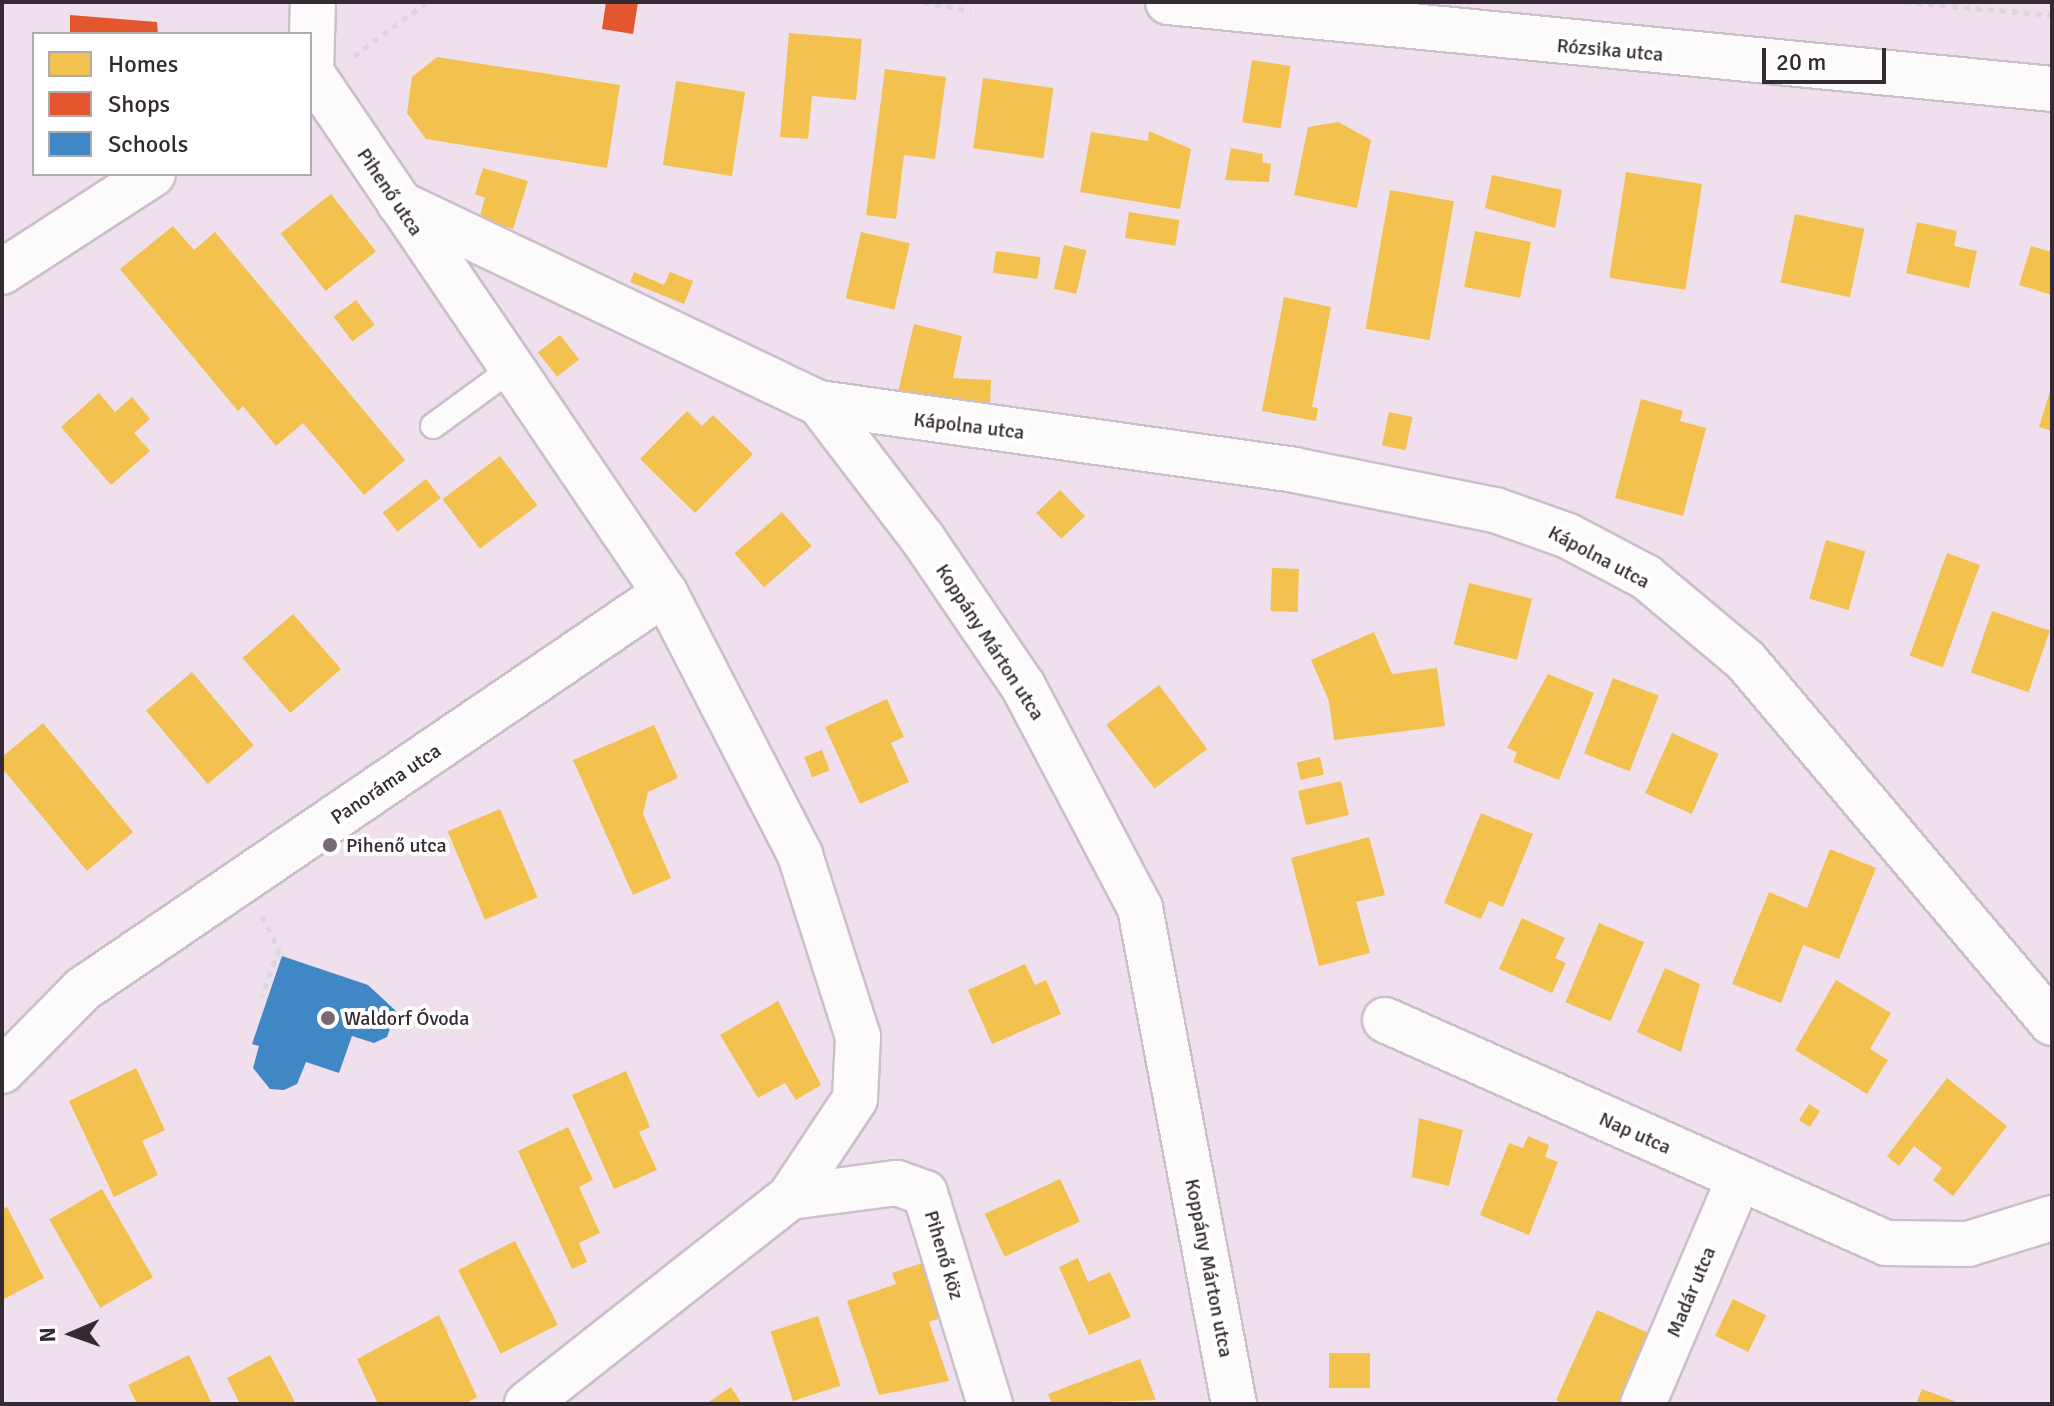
<!DOCTYPE html>
<meta charset="utf-8">
<style>
body{margin:0}
#map{position:relative;width:2054px;height:1406px;overflow:hidden;background:#f0e0ee;font-family:Signika,sans-serif}
div>[style]{position:absolute}
[style*='--x']{left:calc(var(--x)*1px);top:calc(var(--y)*1px);width:calc(var(--w)*1px);rotate:calc(var(--a)*1deg)}
.homes>*{inset:0;background:#f2c14e;transform-origin:0 0}
.shops>*{inset:0;background:#e4572e}
.schools>*{inset:0;background:#3f88c5}
.path>*{height:5px;margin-top:-2.5px;transform-origin:0;background:repeating-linear-gradient(90deg,#dbd7da 0 6px,transparent 0 12px)}
.roads{filter:drop-shadow(2px 0 #cbbfca) drop-shadow(-2px 0 #cbbfca) drop-shadow(0 2px #cbbfca) drop-shadow(0 -2px #cbbfca)}
.service>*{height:24px;margin:-12px;padding:0 12px;transform-origin:12px;border-radius:12px;background:#fdfafc}
.minor>*{height:44px;margin:-22px;padding:0 22px;transform-origin:22px;border-radius:22px;background:#fdfafc}
.secondary>*{height:44px;margin:-22px;padding:0 22px;transform-origin:22px;border-radius:22px;background:#fdfafc}
.dots>*{width:22px;height:22px;translate:-50% -50%;box-sizing:border-box;border:4px solid #fff;border-radius:50%}
span{translate:-50% -50%;white-space:nowrap;text-align:center;line-height:1.15;-webkit-text-stroke:8px #fff;paint-order:stroke}
.street-label{font-size:20px;color:#342a33}
.poi-label{font-size:20px;color:#342a33}
.left{translate:0 -50%;text-align:left}
.frame{position:absolute;inset:0;border:4px solid #342a33;pointer-events:none}
.legend{position:absolute;left:32px;top:32px;width:280px;height:144px;box-sizing:border-box;background:#fff;border:2px solid #aeaaad;margin:0;padding:10px 14px;list-style:none;font-size:24px;color:#342a33}
.legend li{display:flex;align-items:center;gap:16px;height:40px}
.legend b{width:40px;border:2px solid #aeaaad}
.north{position:absolute;left:32px;top:1294px;width:80px;height:80px;-webkit-text-stroke:6px #fff;paint-order:stroke;rotate:268deg;font-size:22px;font-weight:700;line-height:32px;text-align:center;color:#342a33}
.north::after{content:'';display:block;margin:auto;width:28px;height:36px;background:#342a33;clip-path:polygon(50% 0,100% 100%,50% 72%,0 100%)}
.scale{position:absolute;left:1762px;top:48px;width:124px;height:36px;box-sizing:border-box;border:4px solid #342a33;border-top:0;padding-left:10px;font-size:24px;line-height:28px;white-space:nowrap;color:#342a33;-webkit-text-stroke:6px #fff;paint-order:stroke}
</style>
<div id="map">
<div class="homes">
<div style="clip-path:polygon(789px 33px,862px 39px,856px 100px,812px 96px,808px 139px,780px 137px)"></div>
<div style="clip-path:polygon(437px 57px,620px 85px,607px 168px,426px 139px,407px 113px,412px 77px)"></div>
<div style="left:1252px;top:60px;width:39px;height:63px;rotate:9deg"></div>
<div style="clip-path:polygon(885px 69px,946px 77px,935px 159px,904px 155px,896px 219px,866px 215px)"></div>
<div style="left:983px;top:78px;width:71px;height:71px;rotate:8deg"></div>
<div style="left:676px;top:81px;width:70px;height:85px;rotate:9deg"></div>
<div style="clip-path:polygon(1338px 122px,1371px 140px,1357px 208px,1294px 195px,1308px 127px)"></div>
<div style="clip-path:polygon(1149px 131px,1191px 149px,1180px 209px,1080px 192px,1091px 132px,1148px 141px)"></div>
<div style="clip-path:polygon(1231px 148px,1263px 154px,1262px 162px,1271px 164px,1269px 182px,1225px 180px)"></div>
<div style="clip-path:polygon(483px 168px,528px 181px,513px 229px,479px 219px,485px 198px,475px 194px)"></div>
<div style="left:1626px;top:172px;width:77px;height:107px;rotate:9deg"></div>
<div style="clip-path:polygon(1492px 175px,1562px 190px,1555px 228px,1485px 208px)"></div>
<div style="left:1390px;top:190px;width:65px;height:141px;rotate:10deg"></div>
<div style="left:331px;top:194px;width:73px;height:64px;rotate:52deg"></div>
<div style="left:1129px;top:212px;width:51px;height:26px;rotate:9deg"></div>
<div style="left:1795px;top:214px;width:71px;height:70px;rotate:12deg"></div>
<div style="clip-path:polygon(1917px 222px,1957px 231px,1954px 246px,1977px 251px,1969px 288px,1906px 273px)"></div>
<div style="clip-path:polygon(173px 226px,194px 250px,215px 232px,405px 460px,364px 495px,303px 423px,276px 446px,243px 406px,238px 411px,120px 269px)"></div>
<div style="left:1475px;top:231px;width:57px;height:57px;rotate:11deg"></div>
<div style="left:861px;top:232px;width:50px;height:68px;rotate:13deg"></div>
<div style="left:1064px;top:245px;width:23px;height:45px;rotate:13deg"></div>
<div style="clip-path:polygon(2031px 246px,2052px 252px,2052px 295px,2019px 285px)"></div>
<div style="left:996px;top:251px;width:45px;height:22px;rotate:8deg"></div>
<div style="clip-path:polygon(634px 272px,664px 285px,670px 272px,693px 281px,684px 304px,630px 282px)"></div>
<div style="clip-path:polygon(1284px 297px,1331px 307px,1312px 407px,1318px 408px,1316px 421px,1262px 411px)"></div>
<div style="left:356px;top:300px;width:31px;height:28px;rotate:53deg"></div>
<div style="clip-path:polygon(914px 324px,962px 336px,953px 378px,991px 380px,990px 405px,898px 392px)"></div>
<div style="left:560px;top:335px;width:31px;height:28px;rotate:52deg"></div>
<div style="clip-path:polygon(2051px 388px,2052px 388px,2052px 431px,2039px 427px)"></div>
<div style="clip-path:polygon(99px 393px,115px 412px,132px 397px,150px 419px,134px 433px,150px 451px,111px 485px,61px 427px)"></div>
<div style="clip-path:polygon(1641px 399px,1683px 411px,1680px 421px,1706px 428px,1683px 516px,1615px 498px)"></div>
<div style="clip-path:polygon(687px 411px,702px 426px,713px 415px,753px 454px,695px 513px,640px 459px)"></div>
<div style="left:1389px;top:412px;width:24px;height:34px;rotate:12deg"></div>
<div style="left:500px;top:456px;width:62px;height:72px;rotate:53deg"></div>
<div style="left:426px;top:479px;width:24px;height:55px;rotate:52deg"></div>
<div style="left:1060px;top:490px;width:36px;height:33px;rotate:46deg"></div>
<div style="left:782px;top:512px;width:45px;height:63px;rotate:49deg"></div>
<div style="left:1826px;top:540px;width:41px;height:61px;rotate:16deg"></div>
<div style="left:1947px;top:553px;width:35px;height:109px;rotate:20deg"></div>
<div style="left:1272px;top:568px;width:27px;height:43px;rotate:2deg"></div>
<div style="left:1469px;top:583px;width:65px;height:63px;rotate:14deg"></div>
<div style="left:1992px;top:611px;width:61px;height:65px;rotate:19deg"></div>
<div style="left:293px;top:614px;width:73px;height:67px;rotate:49deg"></div>
<div style="clip-path:polygon(1374px 632px,1392px 674px,1437px 668px,1445px 726px,1334px 740px,1329px 701px,1311px 660px)"></div>
<div style="left:192px;top:672px;width:96px;height:60px;rotate:50deg"></div>
<div style="clip-path:polygon(1548px 674px,1594px 693px,1559px 780px,1513px 762px,1517px 752px,1507px 748px)"></div>
<div style="left:1613px;top:678px;width:49px;height:81px;rotate:21deg"></div>
<div style="left:1159px;top:685px;width:80px;height:66px;rotate:53deg"></div>
<div style="clip-path:polygon(887px 699px,904px 737px,891px 743px,909px 782px,860px 804px,825px 727px)"></div>
<div style="clip-path:polygon(43px 723px,133px 832px,87px 871px,2px 768px,2px 757px)"></div>
<div style="clip-path:polygon(654px 725px,678px 778px,648px 792px,643px 814px,671px 878px,633px 895px,573px 760px)"></div>
<div style="left:1672px;top:733px;width:51px;height:66px;rotate:24deg"></div>
<div style="left:822px;top:750px;width:22px;height:19px;rotate:69deg"></div>
<div style="left:1320px;top:757px;width:18px;height:24px;rotate:77deg"></div>
<div style="left:1341px;top:781px;width:35px;height:44px;rotate:77deg"></div>
<div style="left:500px;top:809px;width:96px;height:57px;rotate:67deg"></div>
<div style="clip-path:polygon(1481px 813px,1533px 834px,1503px 907px,1489px 901px,1481px 919px,1444px 903px)"></div>
<div style="clip-path:polygon(1369px 837px,1385px 895px,1356px 902px,1370px 953px,1319px 966px,1291px 858px)"></div>
<div style="clip-path:polygon(1830px 849px,1876px 868px,1839px 959px,1803px 945px,1781px 1003px,1732px 984px,1769px 892px,1807px 908px)"></div>
<div style="clip-path:polygon(1522px 918px,1565px 938px,1555px 958px,1566px 963px,1552px 993px,1499px 969px)"></div>
<div style="left:1599px;top:923px;width:49px;height:86px;rotate:23deg"></div>
<div style="clip-path:polygon(1025px 964px,1035px 985px,1046px 980px,1061px 1014px,992px 1044px,968px 990px)"></div>
<div style="clip-path:polygon(1665px 968px,1700px 984px,1681px 1052px,1637px 1032px)"></div>
<div style="clip-path:polygon(1836px 980px,1891px 1013px,1870px 1049px,1888px 1060px,1867px 1094px,1795px 1050px)"></div>
<div style="clip-path:polygon(778px 1001px,821px 1085px,796px 1100px,785px 1083px,758px 1098px,720px 1035px)"></div>
<div style="clip-path:polygon(136px 1068px,165px 1130px,142px 1141px,158px 1175px,114px 1197px,69px 1101px)"></div>
<div style="clip-path:polygon(626px 1071px,650px 1127px,639px 1132px,657px 1170px,614px 1189px,572px 1095px)"></div>
<div style="clip-path:polygon(1947px 1078px,2007px 1126px,1953px 1196px,1933px 1180px,1942px 1168px,1914px 1146px,1899px 1166px,1887px 1156px)"></div>
<div style="left:1809px;top:1104px;width:13px;height:19px;rotate:32deg"></div>
<div style="clip-path:polygon(1419px 1118px,1463px 1130px,1449px 1186px,1412px 1177px)"></div>
<div style="clip-path:polygon(568px 1127px,593px 1180px,579px 1187px,600px 1233px,579px 1243px,587px 1262px,572px 1269px,518px 1151px)"></div>
<div style="clip-path:polygon(1528px 1136px,1549px 1145px,1545px 1157px,1558px 1162px,1529px 1235px,1480px 1215px,1509px 1143px,1523px 1148px)"></div>
<div style="left:1060px;top:1179px;width:47px;height:83px;rotate:65deg"></div>
<div style="left:102px;top:1189px;width:102px;height:61px;rotate:60deg"></div>
<div style="clip-path:polygon(7px 1207px,44px 1278px,2px 1300px,2px 1209px)"></div>
<div style="left:515px;top:1241px;width:94px;height:64px;rotate:63deg"></div>
<div style="clip-path:polygon(1078px 1258px,1088px 1282px,1110px 1272px,1131px 1317px,1089px 1335px,1059px 1267px)"></div>
<div style="clip-path:polygon(928px 1261px,947px 1316px,929px 1322px,949px 1381px,879px 1395px,847px 1301px,896px 1284px,892px 1273px)"></div>
<div style="left:1733px;top:1299px;width:37px;height:41px;rotate:26deg"></div>
<div style="clip-path:polygon(1597px 1310px,1653px 1335px,1621px 1404px,1563px 1404px,1556px 1400px)"></div>
<div style="clip-path:polygon(439px 1315px,477px 1397px,464px 1404px,378px 1404px,357px 1359px)"></div>
<div style="left:818px;top:1316px;width:73px;height:50px;rotate:72deg"></div>
<div style="left:1329px;top:1353px;width:41px;height:35px"></div>
<div style="clip-path:polygon(189px 1355px,212px 1404px,137px 1404px,128px 1385px)"></div>
<div style="clip-path:polygon(270px 1355px,296px 1404px,240px 1404px,227px 1378px)"></div>
<div style="clip-path:polygon(1140px 1359px,1156px 1400px,1052px 1404px,1048px 1394px)"></div>
<div style="clip-path:polygon(731px 1387px,742px 1404px,706px 1404px)"></div>
<div style="clip-path:polygon(1922px 1389px,1962px 1404px,1916px 1404px)"></div>
</div>
<div class="shops">
<div style="clip-path:polygon(606px 2px,638px 2px,633px 34px,602px 29px)"></div>
<div style="clip-path:polygon(70px 15px,157px 22px,158px 34px,70px 34px)"></div>
</div>
<div class="schools">
<div style="clip-path:polygon(282px 956px,368px 985px,396px 1011px,387px 1037px,374px 1043px,352px 1036px,339px 1073px,306px 1062px,297px 1084px,284px 1090px,270px 1089px,253px 1068px,259px 1046px,252px 1044px)"></div>
</div>
<div class="path">
<div style="--x:923;--y:2;--w:49;--a:10.6"></div>
<div style="--x:1904;--y:2;--w:149;--a:5"></div>
<div style="--x:354;--y:56;--w:91;--a:-36.5"></div>
<div style="--x:262;--y:916;--w:37;--a:63"></div>
<div style="--x:279;--y:949;--w:50;--a:109.9"></div>
</div>
<div class="roads">
<div class="service">
<div style="--x:433;--y:426;--w:97;--a:-36.2"></div>
</div>
<div class="minor">
<div style="--x:311;--y:72;--w:630;--a:55.81"></div>
<div style="--x:665;--y:593;--w:295;--a:62.7"></div>
<div style="--x:800;--y:855;--w:191;--a:72.3"></div>
<div style="--x:858;--y:1037;--w:62;--a:92.8"></div>
<div style="--x:855;--y:1099;--w:118;--a:123.6"></div>
<div style="--x:790;--y:1197;--w:335;--a:141.8"></div>
<div style="--x:311;--y:72;--w:70;--a:-88.4"></div>
<div style="--x:399;--y:203;--w:465;--a:25.5"></div>
<div style="--x:819;--y:403;--w:171;--a:52.6"></div>
<div style="--x:923;--y:539;--w:178;--a:55.8"></div>
<div style="--x:1023;--y:686;--w:251;--a:62.2"></div>
<div style="--x:1140;--y:908;--w:505;--a:79.27"></div>
<div style="--x:2;--y:272;--w:180;--a:-33"></div>
<div style="--x:819;--y:403;--w:480;--a:8"></div>
<div style="--x:1294;--y:470;--w:205;--a:11.3"></div>
<div style="--x:1495;--y:510;--w:77;--a:19.6"></div>
<div style="--x:1568;--y:536;--w:88;--a:27.7"></div>
<div style="--x:1646;--y:577;--w:131;--a:40"></div>
<div style="--x:1746;--y:661;--w:474;--a:49.8"></div>
<div style="--x:1385;--y:1020;--w:548;--a:23.99"></div>
<div style="--x:1886;--y:1243;--w:82;--a:0.7"></div>
<div style="--x:1968;--y:1244;--w:88;--a:-17.2"></div>
<div style="--x:2;--y:1071;--w:115;--a:-45.4"></div>
<div style="--x:83;--y:989;--w:704;--a:-34.23"></div>
<div style="--x:790;--y:1197;--w:108;--a:-7.5"></div>
<div style="--x:897;--y:1183;--w:30;--a:20"></div>
<div style="--x:925;--y:1193;--w:221;--a:72.9"></div>
<div style="--x:1643;--y:1404;--w:242;--a:-66.9"></div>
</div>
<div class="secondary">
<div style="--x:1168;--y:2;--w:888;--a:5.62"></div>
</div>
</div>
<div class="dots">
<div style="left:330px;top:845px;background:#766a74"></div>
<div style="left:328px;top:1018px;background:#766a74"></div>
</div>
<div class="street-label">
<span style="left:1610px;top:50px;rotate:5deg">Rózsika utca</span>
<span style="left:390px;top:192px;rotate:56deg">Pihenő utca</span>
<span style="left:969px;top:426px;rotate:7deg">Kápolna utca</span>
<span style="left:1599px;top:557px;rotate:28deg">Kápolna utca</span>
<span style="left:990px;top:642px;rotate:57deg">Koppány Márton utca</span>
<span style="left:386px;top:784px;rotate:-34deg">Panoráma utca</span>
<span style="left:1635px;top:1133px;rotate:24deg">Nap utca</span>
<span style="left:944px;top:1255px;rotate:73deg">Pihenő köz</span>
<span style="left:1209px;top:1268px;rotate:79deg">Koppány Márton utca</span>
<span style="left:1691px;top:1292px;rotate:-67deg">Madár utca</span>
</div>
<div class="poi-label">
<span class="left" style="left:346px;top:845px">Pihenő utca</span>
<span class="left" style="left:344px;top:1018px">Waldorf Óvoda</span>
</div>
<div class="frame"></div>
<ul class="legend">
<li><b style="height:22px;background:#f2c14e"></b>Homes</li>
<li><b style="height:22px;background:#e4572e"></b>Shops</li>
<li><b style="height:22px;background:#3f88c5"></b>Schools</li>
</ul>
<div class="north">N</div>
<div class="scale">20 m</div>
</div>
